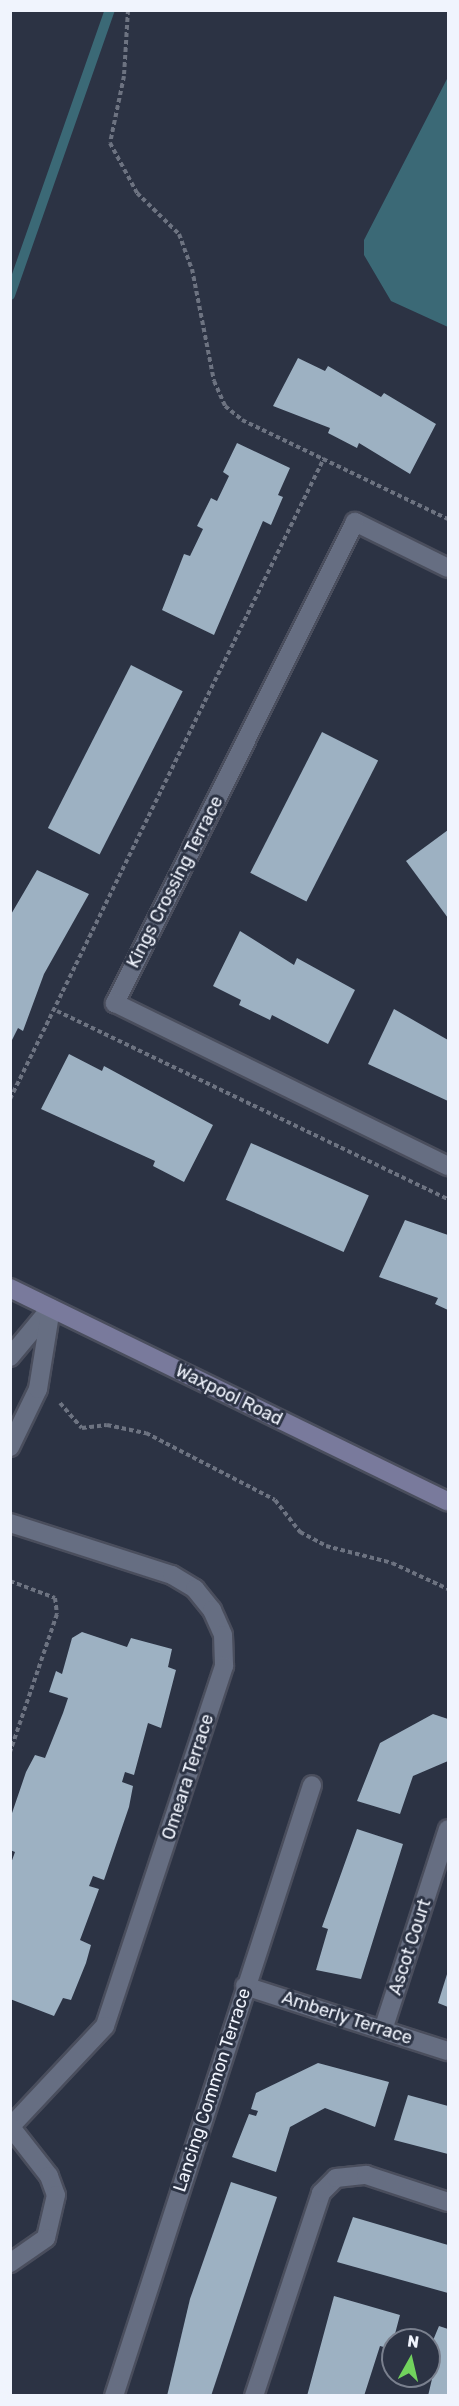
<!DOCTYPE html>
<style>
body{margin:0}
#map{position:relative;width:459px;height:2406px;overflow:hidden;background:#2c3344;font-family:Rubik,sans-serif}
div>[style]{position:absolute}
[style*='--x']{left:calc(var(--x)*1px);top:calc(var(--y)*1px);width:calc(var(--w)*1px);rotate:calc(var(--a)*1deg)}
.water>*{inset:0;background:#3b6976}
.stream>*{height:10px;margin:-5px;padding:0 5px;transform-origin:5px;border-radius:5px;background:#3b6976}
.building>*{inset:0;background:#9db1c2;transform-origin:0 0}
.path>*{height:4px;margin-top:-2px;transform-origin:0;background:repeating-linear-gradient(90deg,#6d7381 0 4.5px,transparent 0 7.5px)}
.roads{filter:drop-shadow(2px 0 #4a4e5d) drop-shadow(-2px 0 #4a4e5d) drop-shadow(0 2px #4a4e5d) drop-shadow(0 -2px #4a4e5d)}
.street>*{height:18px;margin:-9px;padding:0 9px;transform-origin:9px;border-radius:9px;background:#666e82}
.secondary>*{height:18px;margin:-9px;padding:0 9px;transform-origin:9px;border-radius:9px;background:#797a9c}
span{translate:-50% -50%;white-space:nowrap;text-align:center;line-height:1.15;-webkit-text-stroke:6px #2c3344;paint-order:stroke}
.street-label{font-size:18px;color:#f0f4fd}
.frame{position:absolute;inset:0;border:12px solid #f0f4fd;pointer-events:none}
.north{position:absolute;left:381px;top:2328px;width:60px;height:60px;box-sizing:border-box;background:#2c3344;border:2px solid #7a808e;border-radius:50%;rotate:8deg;font-size:16px;font-weight:700;line-height:24px;text-align:center;color:#f0f4fd}
.north::after{content:'';display:block;margin:auto;width:21px;height:27px;background:#72d25d;clip-path:polygon(50% 0,100% 100%,50% 72%,0 100%)}
</style>
<div id="map">
<div class="water">
<div style="clip-path:polygon(448px 77px,448px 76px,448px 327px,391px 301px,364px 255px,364px 240px)"></div>
</div>
<div class="stream">
<div style="--x:10;--y:295;--w:302;--a:-70.7"></div>
</div>
<div class="building">
<div style="clip-path:polygon(298px 358px,325px 371px,328px 366px,381px 397px,384px 393px,436px 424px,410px 474px,359px 443px,357px 448px,328px 433px,330px 428px,273px 406px)"></div>
<div style="clip-path:polygon(237px 443px,290px 468px,278px 495px,283px 497px,271px 525px,263px 521px,214px 635px,162px 610px,184px 554px,190px 556px,203px 529px,197px 526px,211px 498px,217px 501px,229px 476px,223px 472px)"></div>
<div style="left:131px;top:665px;width:58px;height:183px;rotate:27deg"></div>
<div style="left:322px;top:732px;width:63px;height:158px;rotate:27deg"></div>
<div style="clip-path:polygon(448px 830px,448px 918px,406px 861px)"></div>
<div style="clip-path:polygon(37px 870px,89px 894px,44px 974px,23px 1031px,18px 1028px,10px 1044px,10px 916px)"></div>
<div style="clip-path:polygon(240px 931px,294px 965px,297px 958px,355px 990px,328px 1044px,272px 1015px,270px 1020px,239px 1005px,241px 1000px,213px 986px)"></div>
<div style="clip-path:polygon(394px 1009px,448px 1040px,448px 1101px,368px 1064px)"></div>
<div style="clip-path:polygon(69px 1054px,102px 1071px,104px 1066px,213px 1125px,184px 1182px,153px 1166px,155px 1161px,41px 1109px)"></div>
<div style="left:251px;top:1143px;width:129px;height:62px;rotate:24deg"></div>
<div style="clip-path:polygon(405px 1220px,448px 1235px,448px 1310px,435px 1304px,438px 1298px,379px 1277px)"></div>
<div style="clip-path:polygon(82px 1632px,127px 1647px,131px 1638px,172px 1649px,168px 1667px,176px 1670px,161px 1728px,148px 1723px,134px 1775px,125px 1772px,122px 1782px,133px 1786px,129px 1807px,104px 1880px,93px 1876px,89px 1886px,99px 1889px,80px 1940px,91px 1945px,86px 1963px,71px 2000px,63px 1998px,54px 2016px,10px 1999px,10px 1866px,15px 1852px,10px 1850px,10px 1819px,26px 1772px,35px 1755px,45px 1758px,63px 1713px,68px 1698px,49px 1692px,56px 1671px,62px 1674px,72px 1638px)"></div>
<div style="clip-path:polygon(433px 1714px,448px 1719px,448px 1761px,413px 1776px,400px 1814px,357px 1801px,380px 1743px)"></div>
<div style="clip-path:polygon(357px 1829px,403px 1844px,361px 1979px,316px 1970px,328px 1929px,322px 1927px)"></div>
<div style="clip-path:polygon(448px 1971px,448px 2007px,438px 2003px)"></div>
<div style="clip-path:polygon(318px 2063px,389px 2082px,375px 2127px,325px 2108px,290px 2127px,276px 2172px,232px 2157px,249px 2114px,256px 2116px,258px 2111px,251px 2109px,256px 2093px)"></div>
<div style="clip-path:polygon(408px 2095px,448px 2106px,448px 2154px,394px 2140px)"></div>
<div style="clip-path:polygon(231px 2182px,277px 2197px,211px 2396px,167px 2396px,190px 2299px)"></div>
<div style="clip-path:polygon(353px 2217px,448px 2245px,448px 2293px,337px 2262px)"></div>
<div style="clip-path:polygon(334px 2296px,400px 2315px,391px 2349px,380px 2346px,364px 2396px,307px 2396px)"></div>
<div style="clip-path:polygon(439px 2326px,448px 2329px,448px 2396px,428px 2396px,435px 2366px,429px 2365px,429px 2350px)"></div>
</div>
<div class="path">
<div style="--x:128;--y:10;--w:66;--a:93.5"></div>
<div style="--x:124;--y:76;--w:68;--a:101.8"></div>
<div style="--x:110;--y:143;--w:57;--a:61.6"></div>
<div style="--x:137;--y:193;--w:59;--a:44.3"></div>
<div style="--x:179;--y:234;--w:37;--a:70"></div>
<div style="--x:192;--y:269;--w:114;--a:78.9"></div>
<div style="--x:214;--y:381;--w:27;--a:66"></div>
<div style="--x:225;--y:406;--w:22;--a:39"></div>
<div style="--x:242;--y:420;--w:229;--a:25.7"></div>
<div style="--x:57;--y:1011;--w:434;--a:25.7"></div>
<div style="--x:10;--y:1099;--w:714;--a:-63.9"></div>
<div style="--x:60;--y:1403;--w:33;--a:49"></div>
<div style="--x:82;--y:1428;--w:25;--a:-7"></div>
<div style="--x:107;--y:1425;--w:40;--a:12"></div>
<div style="--x:146;--y:1433;--w:145;--a:27.4"></div>
<div style="--x:275;--y:1500;--w:41;--a:52"></div>
<div style="--x:300;--y:1532;--w:30;--a:28"></div>
<div style="--x:326;--y:1546;--w:68;--a:14.4"></div>
<div style="--x:392;--y:1563;--w:62;--a:24.9"></div>
<div style="--x:10;--y:1581;--w:48;--a:20.7"></div>
<div style="--x:55;--y:1598;--w:16;--a:83"></div>
<div style="--x:57;--y:1614;--w:146;--a:108.8"></div>
</div>
<div class="roads">
<div class="street">
<div style="--x:448;--y:568;--w:104;--a:-153.7"></div>
<div style="--x:355;--y:522;--w:538;--a:116.52"></div>
<div style="--x:115;--y:1003;--w:371;--a:26.1"></div>
<div style="--x:10;--y:1357;--w:62;--a:-50.2"></div>
<div style="--x:10;--y:1447;--w:64;--a:-64.2"></div>
<div style="--x:38;--y:1389;--w:82;--a:-80.9"></div>
<div style="--x:10;--y:1523;--w:170;--a:17.8"></div>
<div style="--x:172;--y:1575;--w:27;--a:31"></div>
<div style="--x:195;--y:1589;--w:27;--a:51"></div>
<div style="--x:212;--y:1610;--w:27;--a:66"></div>
<div style="--x:223;--y:1635;--w:31;--a:88"></div>
<div style="--x:224;--y:1666;--w:379;--a:108.3"></div>
<div style="--x:105;--y:2026;--w:136;--a:133.2"></div>
<div style="--x:245;--y:1986;--w:213;--a:17.8"></div>
<div style="--x:383;--y:2030;--w:211;--a:-72.1"></div>
<div style="--x:10;--y:2126;--w:63;--a:52"></div>
<div style="--x:49;--y:2176;--w:20;--a:70"></div>
<div style="--x:56;--y:2195;--w:44;--a:103.1"></div>
<div style="--x:46;--y:2238;--w:44;--a:145.2"></div>
<div style="--x:114;--y:2396;--w:642;--a:-72.04"></div>
<div style="--x:254;--y:2396;--w:214;--a:-71.7"></div>
<div style="--x:321;--y:2193;--w:21;--a:-45"></div>
<div style="--x:336;--y:2178;--w:30;--a:-6"></div>
<div style="--x:366;--y:2175;--w:86;--a:18.2"></div>
</div>
<div class="secondary">
<div style="--x:10;--y:1288;--w:487;--a:26"></div>
</div>
</div>
<div class="street-label">
<span style="left:175px;top:882px;rotate:-63deg">Kings Crossing Terrace</span>
<span style="left:229px;top:1395px;rotate:26deg">Waxpool Road</span>
<span style="left:188px;top:1777px;rotate:-72deg">Omeara Terrace</span>
<span style="left:410px;top:1947px;rotate:-72deg">Ascot Court</span>
<span style="left:347px;top:2018px;rotate:18deg">Amberly Terrace</span>
<span style="left:212px;top:2090px;rotate:-72deg">Lancing Common Terrace</span>
</div>
<div class="frame"></div>
<div class="north">N</div>
</div>
